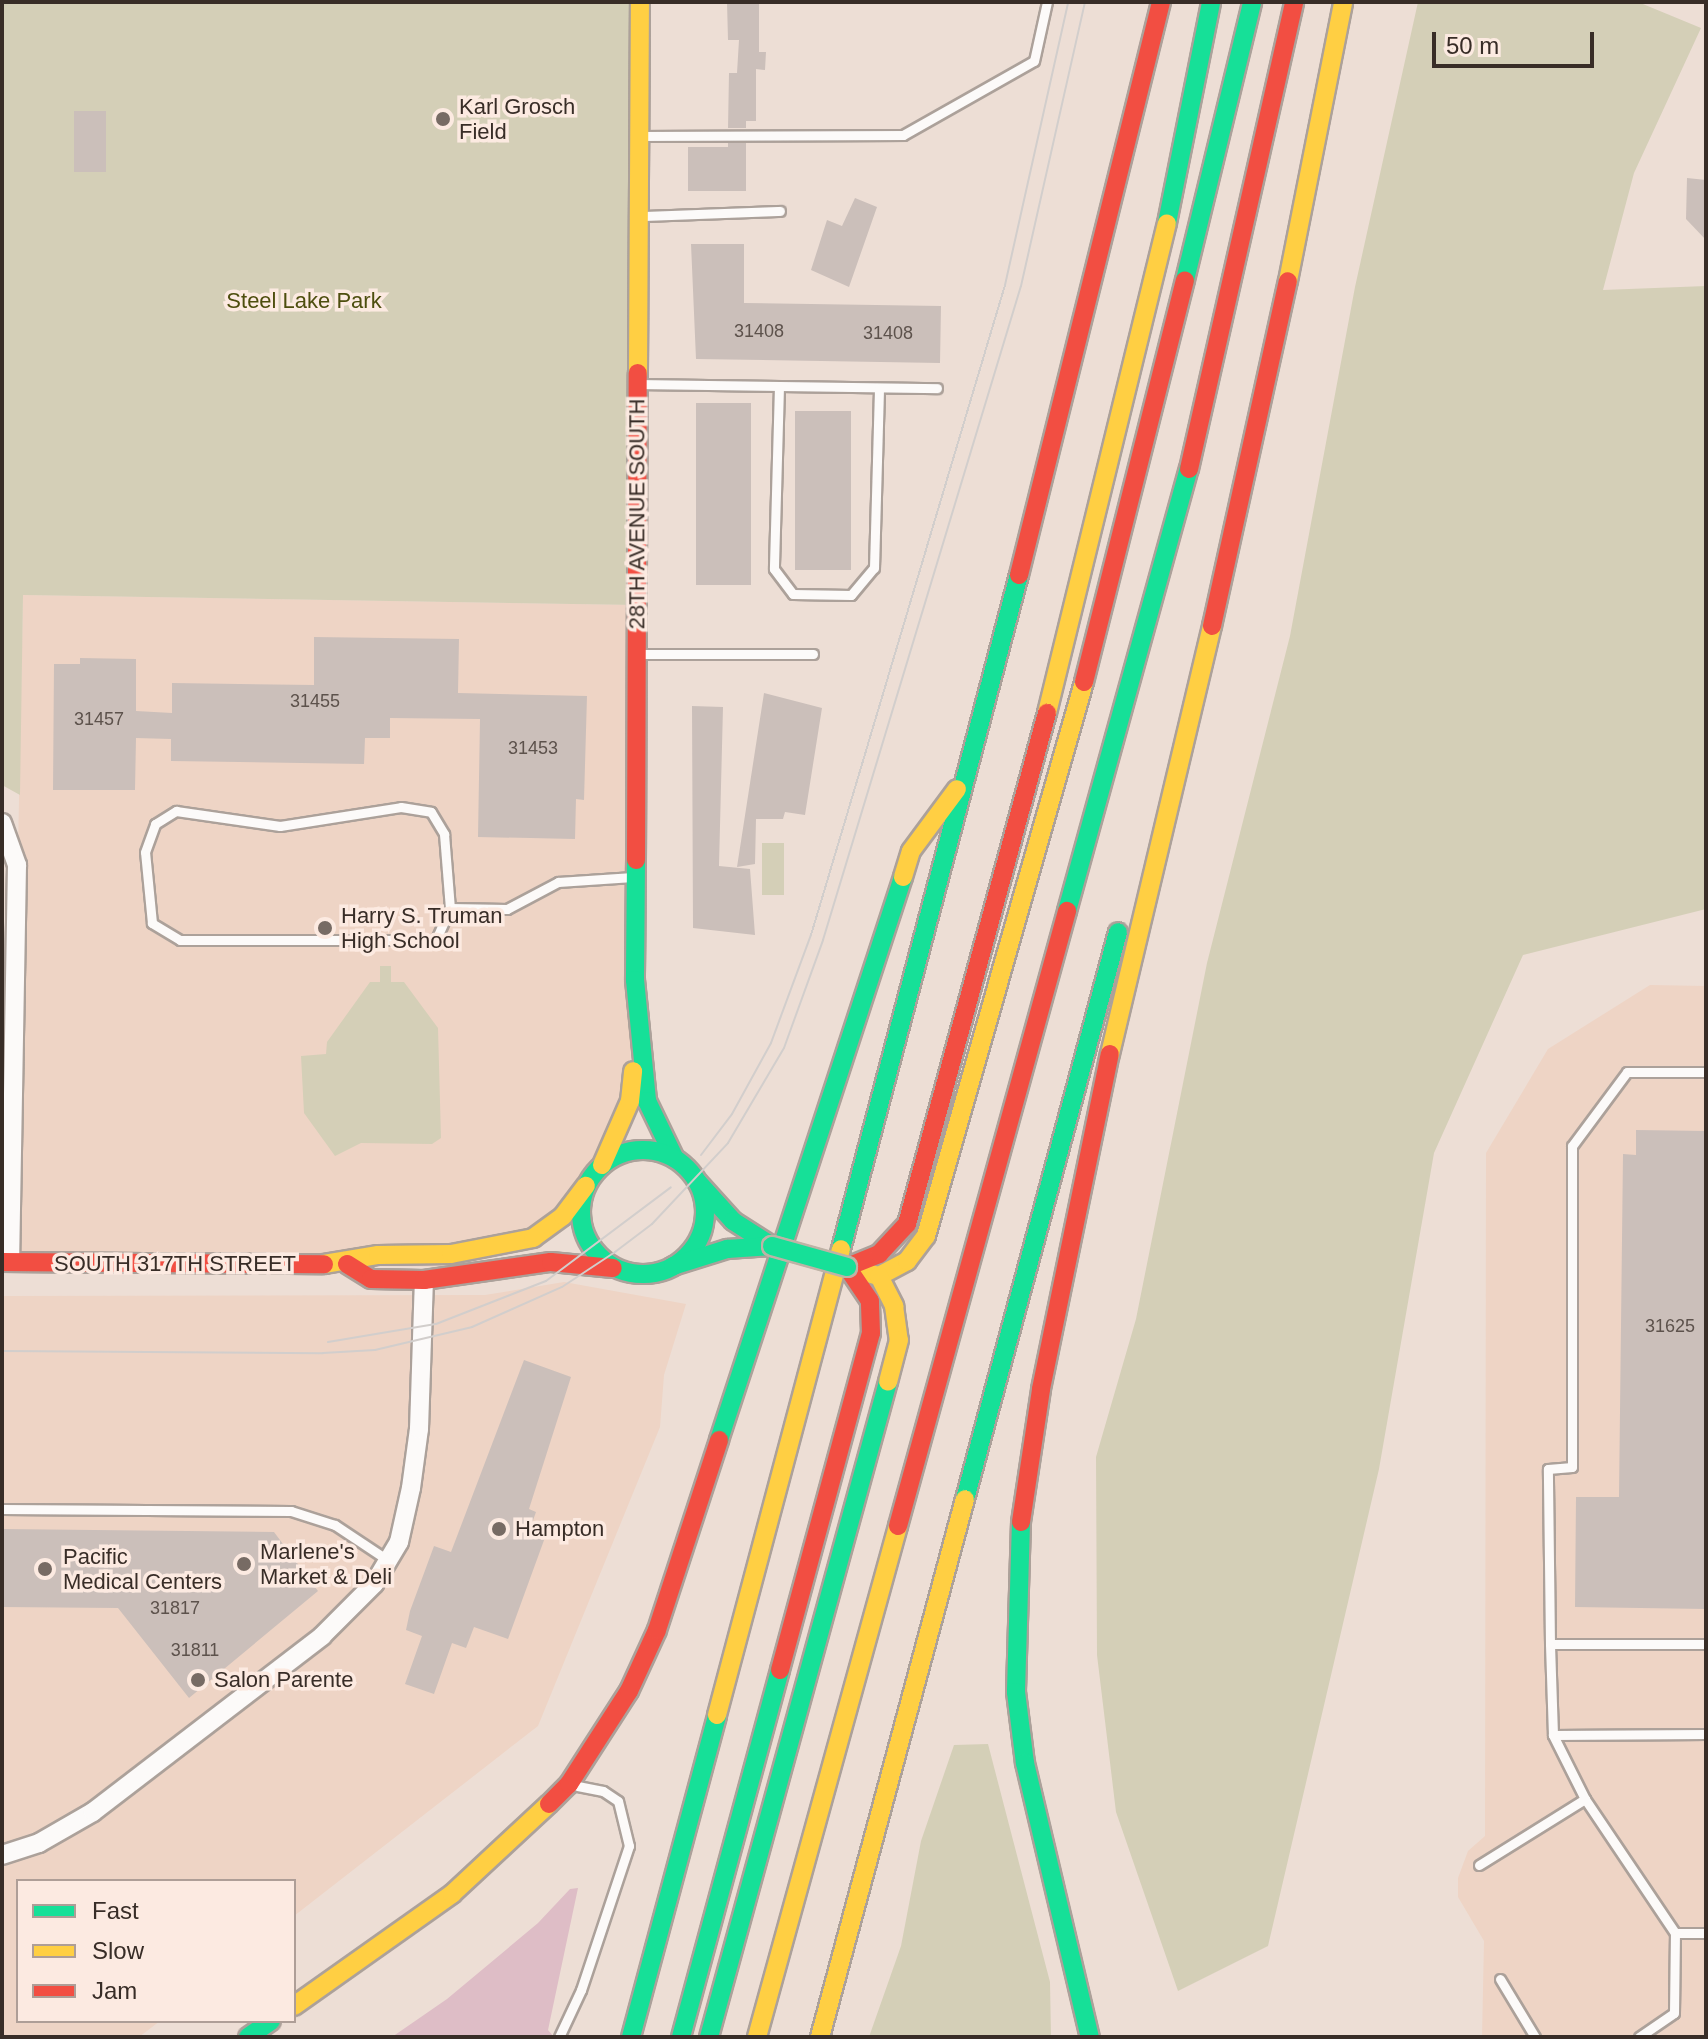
<!DOCTYPE html>
<style>
body{margin:0}
#map{position:relative;width:1708px;height:2039px;overflow:hidden;background:#edded5;font-family:Helvetica,sans-serif}
div>[style]{position:absolute}
[style*='--x']{left:calc(var(--x)*1px);top:calc(var(--y)*1px);width:calc(var(--w)*1px);rotate:calc(var(--a)*1deg)}
.built>*{inset:0;background:#eed4c5}
.green>*{inset:0;background:#d4cfb7;transform-origin:0 0}
.water>*{inset:0;background:#debdc6}
.building>*{inset:0;background:#cbbfba;transform-origin:0 0}
.roads{filter:drop-shadow(2px 0 #aca19a) drop-shadow(-2px 0 #aca19a) drop-shadow(0 2px #aca19a) drop-shadow(0 -2px #aca19a)}
.lane>*{height:9px;margin:-4.5px;padding:0 4.5px;transform-origin:4.5px;border-radius:4.5px;background:#fcfaf9}
.street>*{height:18px;margin:-9px;padding:0 9px;transform-origin:9px;border-radius:9px;background:#fcfaf9}
.fast>*{height:18px;margin:-9px;padding:0 9px;transform-origin:9px;border-radius:9px;background:#16e098}
.fast>.ring{margin:-9px;padding:0;box-sizing:content-box;background:none;border:18px solid #16e098;border-radius:50%}
.slow>*{height:18px;margin:-9px;padding:0 9px;transform-origin:9px;border-radius:9px;background:#ffcf43}
.jam>*{height:18px;margin:-9px;padding:0 9px;transform-origin:9px;border-radius:9px;background:#f24e42}
.tram>*{height:2px;margin:-1px;padding:0 1px;transform-origin:1px;border-radius:1px;background:#d2cecc}
.bridges{filter:drop-shadow(2px 0 #bfb3a6) drop-shadow(-2px 0 #bfb3a6) drop-shadow(0 2px #bfb3a6) drop-shadow(0 -2px #bfb3a6)}
.fast-bridge>*{height:18px;margin:-9px;padding:0 9px;transform-origin:9px;border-radius:9px;background:#16e098}
.dots>*{width:22px;height:22px;translate:-50% -50%;box-sizing:border-box;border:4px solid #fceae1;border-radius:50%}
span{translate:-50% -50%;white-space:nowrap;text-align:center;line-height:1.15;-webkit-text-stroke:7px #fceae1;paint-order:stroke}
.number-label{font-size:18px;color:#5d524c}
.number-label span{-webkit-text-stroke-width:0}
.poi-label{font-size:22px;color:#382d27}
.left{translate:0 -50%;text-align:left}
.park-label{font-size:22px;color:#4d4e0e}
.street-label{font-size:22px;color:#382d27}
.frame{position:absolute;inset:0;border:4px solid #382d27;pointer-events:none}
.legend{position:absolute;left:16px;top:1879px;width:280px;height:144px;box-sizing:border-box;background:#fceae1;border:2px solid #ae9e97;margin:0;padding:10px 14px;list-style:none;font-size:24px;color:#382d27}
.legend li{display:flex;align-items:center;gap:16px;height:40px}
.legend b{width:40px;border:2px solid #ae9e97}
.scale{position:absolute;left:1432px;top:32px;width:162px;height:36px;box-sizing:border-box;border:4px solid #382d27;border-top:0;padding-left:10px;font-size:24px;line-height:28px;white-space:nowrap;color:#382d27;-webkit-text-stroke:6px #fceae1;paint-order:stroke}
</style>
<div id="map">
<div class="built">
<div style="clip-path:polygon(23px 595px,636px 605px,630px 1101px,602px 1165px,563px 1216px,451px 1267px,10px 1262px)"></div>
<div style="clip-path:polygon(1650px 985px,1706px 986px,1706px 2037px,1482px 2037px,1484px 1941px,1458px 1897px,1458px 1878px,1468px 1851px,1485px 1836px,1486px 1153px,1548px 1049px)"></div>
<div style="clip-path:polygon(564px 1282px,686px 1304px,664px 1375px,660px 1427px,538px 1726px,294px 1916px,294px 1881px,18px 1881px,18px 2021px,160px 2021px,139px 2037px,2px 2037px,2px 1296px,485px 1295px)"></div>
</div>
<div class="green">
<div style="clip-path:polygon(2px 2px,640px 2px,636px 605px,23px 595px,20px 795px,2px 785px)"></div>
<div style="clip-path:polygon(1418px 2px,1638px 2px,1701px 28px,1634px 173px,1603px 290px,1706px 286px,1706px 909px,1523px 955px,1434px 1153px,1379px 1469px,1268px 1946px,1178px 1991px,1116px 1812px,1097px 1655px,1096px 1457px,1136px 1319px,1207px 963px,1290px 636px,1355px 287px)"></div>
<div style="left:762px;top:843px;width:22px;height:52px"></div>
<div style="clip-path:polygon(380px 966px,391px 966px,391px 982px,404px 982px,438px 1028px,441px 1138px,432px 1144px,361px 1143px,335px 1156px,304px 1113px,301px 1056px,326px 1054px,327px 1042px,370px 982px,380px 982px)"></div>
<div style="clip-path:polygon(988px 1744px,1050px 1982px,1051px 2037px,869px 2037px,901px 1946px,921px 1841px,954px 1745px)"></div>
</div>
<div class="water">
<div style="clip-path:polygon(578px 1888px,548px 2030px,554px 2037px,392px 2037px,447px 1999px,538px 1923px,570px 1889px)"></div>
</div>
<div class="building">
<div style="clip-path:polygon(727px 2px,759px 2px,759px 52px,766px 52px,765px 70px,756px 69px,756px 121px,746px 121px,746px 128px,728px 128px,729px 73px,737px 73px,739px 40px,728px 40px)"></div>
<div style="left:74px;top:111px;width:32px;height:61px"></div>
<div style="clip-path:polygon(728px 143px,746px 143px,746px 191px,688px 191px,688px 147px,728px 147px)"></div>
<div style="clip-path:polygon(1687px 178px,1706px 180px,1706px 240px,1686px 219px)"></div>
<div style="clip-path:polygon(855px 198px,877px 207px,849px 287px,811px 270px,827px 220px,842px 226px)"></div>
<div style="clip-path:polygon(691px 244px,744px 244px,744px 303px,941px 306px,940px 363px,696px 359px)"></div>
<div style="left:696px;top:403px;width:55px;height:182px"></div>
<div style="left:795px;top:411px;width:56px;height:159px"></div>
<div style="clip-path:polygon(314px 637px,459px 639px,458px 693px,587px 696px,584px 800px,576px 799px,575px 839px,478px 837px,480px 719px,390px 718px,390px 738px,365px 738px,364px 764px,171px 761px,171px 739px,136px 738px,135px 790px,53px 790px,54px 664px,80px 664px,80px 658px,136px 659px,136px 711px,172px 713px,172px 683px,314px 685px)"></div>
<div style="clip-path:polygon(764px 693px,822px 708px,805px 815px,785px 812px,783px 819px,756px 819px,755px 864px,737px 867px)"></div>
<div style="clip-path:polygon(692px 706px,723px 707px,719px 866px,750px 869px,755px 935px,693px 928px)"></div>
<div style="clip-path:polygon(1636px 1130px,1706px 1131px,1706px 1609px,1575px 1607px,1576px 1497px,1619px 1497px,1623px 1154px,1636px 1155px)"></div>
<div style="clip-path:polygon(524px 1360px,571px 1377px,529px 1509px,536px 1512px,531px 1526px,547px 1532px,508px 1639px,474px 1627px,466px 1648px,452px 1643px,434px 1694px,405px 1684px,422px 1636px,406px 1630px,410px 1611px,434px 1546px,451px 1552px)"></div>
<div style="clip-path:polygon(2px 1529px,274px 1532px,318px 1591px,189px 1698px,118px 1608px,2px 1607px)"></div>
</div>
<div class="roads">
<div class="lane">
<div style="--x:643;--y:136;--w:260;--a:-0.2"></div>
<div style="--x:903;--y:135;--w:150;--a:-29.5"></div>
<div style="--x:1034;--y:61;--w:60;--a:-77.6"></div>
<div style="--x:642;--y:216;--w:138;--a:-2.1"></div>
<div style="--x:641;--y:384;--w:296;--a:0.8"></div>
<div style="--x:779;--y:386;--w:183;--a:91.6"></div>
<div style="--x:774;--y:569;--w:31;--a:53"></div>
<div style="--x:793;--y:594;--w:58;--a:1"></div>
<div style="--x:851;--y:595;--w:35;--a:-50"></div>
<div style="--x:874;--y:568;--w:180;--a:-88.4"></div>
<div style="--x:640;--y:654;--w:173;--a:0"></div>
<div style="--x:450;--y:908;--w:35;--a:114"></div>
<div style="--x:436;--y:940;--w:256;--a:180"></div>
<div style="--x:180;--y:940;--w:33;--a:-149"></div>
<div style="--x:152;--y:923;--w:71;--a:-95.6"></div>
<div style="--x:145;--y:852;--w:30;--a:-70"></div>
<div style="--x:155;--y:824;--w:25;--a:-32"></div>
<div style="--x:176;--y:811;--w:105;--a:8.2"></div>
<div style="--x:280;--y:826;--w:122;--a:-8.9"></div>
<div style="--x:401;--y:807;--w:30;--a:9"></div>
<div style="--x:431;--y:812;--w:26;--a:59"></div>
<div style="--x:444;--y:834;--w:74;--a:85.4"></div>
<div style="--x:450;--y:908;--w:57;--a:1"></div>
<div style="--x:507;--y:909;--w:58;--a:-27.9"></div>
<div style="--x:558;--y:882;--w:75;--a:-3.8"></div>
<div style="--x:2;--y:1509;--w:289;--a:0.4"></div>
<div style="--x:291;--y:1511;--w:46;--a:17.7"></div>
<div style="--x:335;--y:1525;--w:65;--a:33.7"></div>
<div style="--x:1550;--y:1644;--w:156;--a:0"></div>
<div style="--x:1553;--y:1735;--w:153;--a:-0.4"></div>
<div style="--x:1585;--y:1799;--w:72;--a:-116.6"></div>
<div style="--x:1553;--y:1735;--w:91;--a:-91.9"></div>
<div style="--x:1550;--y:1644;--w:175;--a:-90.7"></div>
<div style="--x:1548;--y:1469;--w:24;--a:-5"></div>
<div style="--x:1572;--y:1467;--w:321;--a:-90"></div>
<div style="--x:1572;--y:1146;--w:92;--a:-53.4"></div>
<div style="--x:1627;--y:1072;--w:79;--a:0"></div>
<div style="--x:1479;--y:1865;--w:125;--a:-31.9"></div>
<div style="--x:1585;--y:1799;--w:161;--a:56.1"></div>
<div style="--x:1675;--y:1933;--w:31;--a:0"></div>
<div style="--x:1500;--y:1979;--w:68;--a:58.9"></div>
<div style="--x:559;--y:2037;--w:52;--a:-64.9"></div>
<div style="--x:581;--y:1990;--w:152;--a:-71.6"></div>
<div style="--x:629;--y:1846;--w:46;--a:-103.7"></div>
<div style="--x:618;--y:1801;--w:18;--a:-146"></div>
<div style="--x:603;--y:1791;--w:26;--a:-169"></div>
<div style="--x:1639;--y:2037;--w:42;--a:-34.4"></div>
<div style="--x:1674;--y:2013;--w:80;--a:-89.3"></div>
</div>
<div class="street">
<div style="--x:2;--y:823;--w:45;--a:70.3"></div>
<div style="--x:17;--y:865;--w:397;--a:91"></div>
<div style="--x:2;--y:1855;--w:39;--a:-18"></div>
<div style="--x:39;--y:1843;--w:62;--a:-29.9"></div>
<div style="--x:93;--y:1812;--w:289;--a:-37.5"></div>
<div style="--x:322;--y:1636;--w:74;--a:-45"></div>
<div style="--x:374;--y:1584;--w:49;--a:-59.2"></div>
<div style="--x:399;--y:1542;--w:55;--a:-77.5"></div>
<div style="--x:411;--y:1488;--w:60;--a:-82.3"></div>
<div style="--x:419;--y:1429;--w:149;--a:-88.1"></div>
</div>
<div class="fast">
<div style="--x:1167;--y:223;--w:225;--a:-78.7"></div>
<div style="--x:1185;--y:280;--w:286;--a:-76.4"></div>
<div style="--x:636;--y:860;--w:120;--a:90.5"></div>
<div style="--x:635;--y:980;--w:122;--a:84.3"></div>
<div style="--x:647;--y:1101;--w:64;--a:64.2"></div>
<div style="--x:1067;--y:911;--w:459;--a:-74.6"></div>
<div class="ring" style="left:581px;top:1150px;width:106px;height:106px"></div>
<div style="--x:696;--y:1180;--w:55;--a:47.9"></div>
<div style="--x:733;--y:1221;--w:46;--a:32.7"></div>
<div style="--x:841;--y:1249;--w:697;--a:-75.21"></div>
<div style="--x:673;--y:1266;--w:57;--a:-17.5"></div>
<div style="--x:727;--y:1249;--w:45;--a:-3.8"></div>
<div style="--x:719;--y:1440;--w:592;--a:-71.9"></div>
<div style="--x:965;--y:1499;--w:587;--a:-74.9"></div>
<div style="--x:1021;--y:1522;--w:170;--a:91.7"></div>
<div style="--x:1016;--y:1692;--w:72;--a:82.8"></div>
<div style="--x:1025;--y:1763;--w:282;--a:76.7"></div>
<div style="--x:248;--y:2037;--w:28;--a:-35"></div>
<div style="--x:631;--y:2037;--w:333;--a:-75"></div>
<div style="--x:681;--y:2037;--w:380;--a:-74.9"></div>
<div style="--x:709;--y:2037;--w:679;--a:-74.72"></div>
</div>
<div class="slow">
<div style="--x:1288;--y:281;--w:284;--a:-78.8"></div>
<div style="--x:638;--y:373;--w:371;--a:-89.7"></div>
<div style="--x:1047;--y:713;--w:504;--a:-76.24"></div>
<div style="--x:903;--y:877;--w:27;--a:-73"></div>
<div style="--x:911;--y:851;--w:77;--a:-53.4"></div>
<div style="--x:1110;--y:1054;--w:440;--a:-76.6"></div>
<div style="--x:602;--y:1165;--w:70;--a:-66.4"></div>
<div style="--x:630;--y:1101;--w:30;--a:-84"></div>
<div style="--x:324;--y:1264;--w:55;--a:-9.5"></div>
<div style="--x:378;--y:1255;--w:73;--a:-0.8"></div>
<div style="--x:451;--y:1254;--w:84;--a:-11"></div>
<div style="--x:533;--y:1238;--w:37;--a:-36"></div>
<div style="--x:563;--y:1216;--w:38;--a:-53"></div>
<div style="--x:847;--y:1267;--w:33;--a:16"></div>
<div style="--x:879;--y:1276;--w:32;--a:-28"></div>
<div style="--x:907;--y:1261;--w:31;--a:-53"></div>
<div style="--x:926;--y:1236;--w:576;--a:-74.08"></div>
<div style="--x:879;--y:1276;--w:34;--a:63"></div>
<div style="--x:894;--y:1306;--w:34;--a:82"></div>
<div style="--x:899;--y:1340;--w:43;--a:104.7"></div>
<div style="--x:717;--y:1715;--w:482;--a:-75.1"></div>
<div style="--x:294;--y:2006;--w:194;--a:-35.3"></div>
<div style="--x:452;--y:1894;--w:132;--a:-42.9"></div>
<div style="--x:757;--y:2037;--w:530;--a:-74.57"></div>
<div style="--x:820;--y:2037;--w:557;--a:-74.92"></div>
</div>
<div class="jam">
<div style="--x:1189;--y:469;--w:479;--a:-77.3"></div>
<div style="--x:1019;--y:575;--w:590;--a:-76.08"></div>
<div style="--x:1212;--y:626;--w:353;--a:-77.6"></div>
<div style="--x:1084;--y:682;--w:414;--a:-75.9"></div>
<div style="--x:636;--y:860;--w:487;--a:-89.8"></div>
<div style="--x:2;--y:1262;--w:322;--a:0.4"></div>
<div style="--x:347;--y:1264;--w:28;--a:32"></div>
<div style="--x:371;--y:1279;--w:53;--a:1.1"></div>
<div style="--x:424;--y:1280;--w:128;--a:-8.1"></div>
<div style="--x:551;--y:1262;--w:62;--a:5.5"></div>
<div style="--x:847;--y:1267;--w:35;--a:-22"></div>
<div style="--x:879;--y:1254;--w:41;--a:-47"></div>
<div style="--x:907;--y:1224;--w:530;--a:-74.68"></div>
<div style="--x:1021;--y:1522;--w:134;--a:-81.4"></div>
<div style="--x:1041;--y:1389;--w:342;--a:-78.4"></div>
<div style="--x:898;--y:1526;--w:638;--a:-74.63"></div>
<div style="--x:780;--y:1670;--w:349;--a:-74.9"></div>
<div style="--x:871;--y:1333;--w:32;--a:-92"></div>
<div style="--x:870;--y:1301;--w:41;--a:-124.1"></div>
<div style="--x:549;--y:1804;--w:28;--a:-45"></div>
<div style="--x:569;--y:1784;--w:111;--a:-57.2"></div>
<div style="--x:629;--y:1691;--w:67;--a:-65.3"></div>
<div style="--x:657;--y:1630;--w:200;--a:-71.9"></div>
</div>
</div>
<div class="tram">
<div style="--x:701;--y:1155;--w:51;--a:-52.9"></div>
<div style="--x:732;--y:1114;--w:81;--a:-61.2"></div>
<div style="--x:771;--y:1043;--w:115;--a:-69.7"></div>
<div style="--x:811;--y:935;--w:678;--a:-73.38"></div>
<div style="--x:1005;--y:285;--w:290;--a:-77.4"></div>
<div style="--x:328;--y:1342;--w:109;--a:-9.5"></div>
<div style="--x:436;--y:1324;--w:118;--a:-21.4"></div>
<div style="--x:546;--y:1281;--w:156;--a:-36.9"></div>
<div style="--x:2;--y:1351;--w:321;--a:0.4"></div>
<div style="--x:323;--y:1353;--w:52;--a:-3.3"></div>
<div style="--x:375;--y:1350;--w:100;--a:-13.3"></div>
<div style="--x:472;--y:1327;--w:98;--a:-24"></div>
<div style="--x:562;--y:1287;--w:64;--a:-33.4"></div>
<div style="--x:615;--y:1252;--w:46;--a:-37.1"></div>
<div style="--x:652;--y:1224;--w:111;--a:-46.8"></div>
<div style="--x:728;--y:1143;--w:110;--a:-59.5"></div>
<div style="--x:784;--y:1048;--w:115;--a:-70.1"></div>
<div style="--x:823;--y:940;--w:683;--a:-73.16"></div>
<div style="--x:1021;--y:286;--w:291;--a:-77.3"></div>
</div>
<div class="bridges">
<div class="fast-bridge">
<div style="--x:772;--y:1246;--w:78;--a:15.6"></div>
</div>
</div>
<div class="dots">
<div style="left:443px;top:119px;background:#776b64"></div>
<div style="left:325px;top:928px;background:#776b64"></div>
<div style="left:499px;top:1529px;background:#776b64"></div>
<div style="left:244px;top:1564px;background:#776b64"></div>
<div style="left:45px;top:1569px;background:#776b64"></div>
<div style="left:198px;top:1680px;background:#776b64"></div>
</div>
<div class="number-label">
<span style="left:759px;top:331px">31408</span>
<span style="left:888px;top:333px">31408</span>
<span style="left:315px;top:701px">31455</span>
<span style="left:99px;top:719px">31457</span>
<span style="left:533px;top:748px">31453</span>
<span style="left:1670px;top:1326px">31625</span>
<span style="left:175px;top:1608px">31817</span>
<span style="left:195px;top:1650px">31811</span>
</div>
<div class="poi-label">
<span class="left" style="left:459px;top:119px">Karl Grosch<br>Field</span>
<span class="left" style="left:341px;top:928px">Harry S. Truman<br>High School</span>
<span class="left" style="left:515px;top:1529px">Hampton</span>
<span class="left" style="left:260px;top:1564px">Marlene's<br>Market &amp; Deli</span>
<span class="left" style="left:63px;top:1569px">Pacific<br>Medical Centers</span>
<span class="left" style="left:214px;top:1680px">Salon Parente</span>
</div>
<div class="park-label">
<span style="left:304px;top:301px">Steel Lake Park</span>
</div>
<div class="street-label">
<span style="left:637px;top:514px;rotate:-90deg">28TH AVENUE SOUTH</span>
<span style="left:175px;top:1264px">SOUTH 317TH STREET</span>
</div>
<div class="frame"></div>
<ul class="legend">
<li><b style="height:10px;background:#16e098"></b>Fast</li>
<li><b style="height:10px;background:#ffcf43"></b>Slow</li>
<li><b style="height:10px;background:#f24e42"></b>Jam</li>
</ul>
<div class="scale">50 m</div>
</div>
